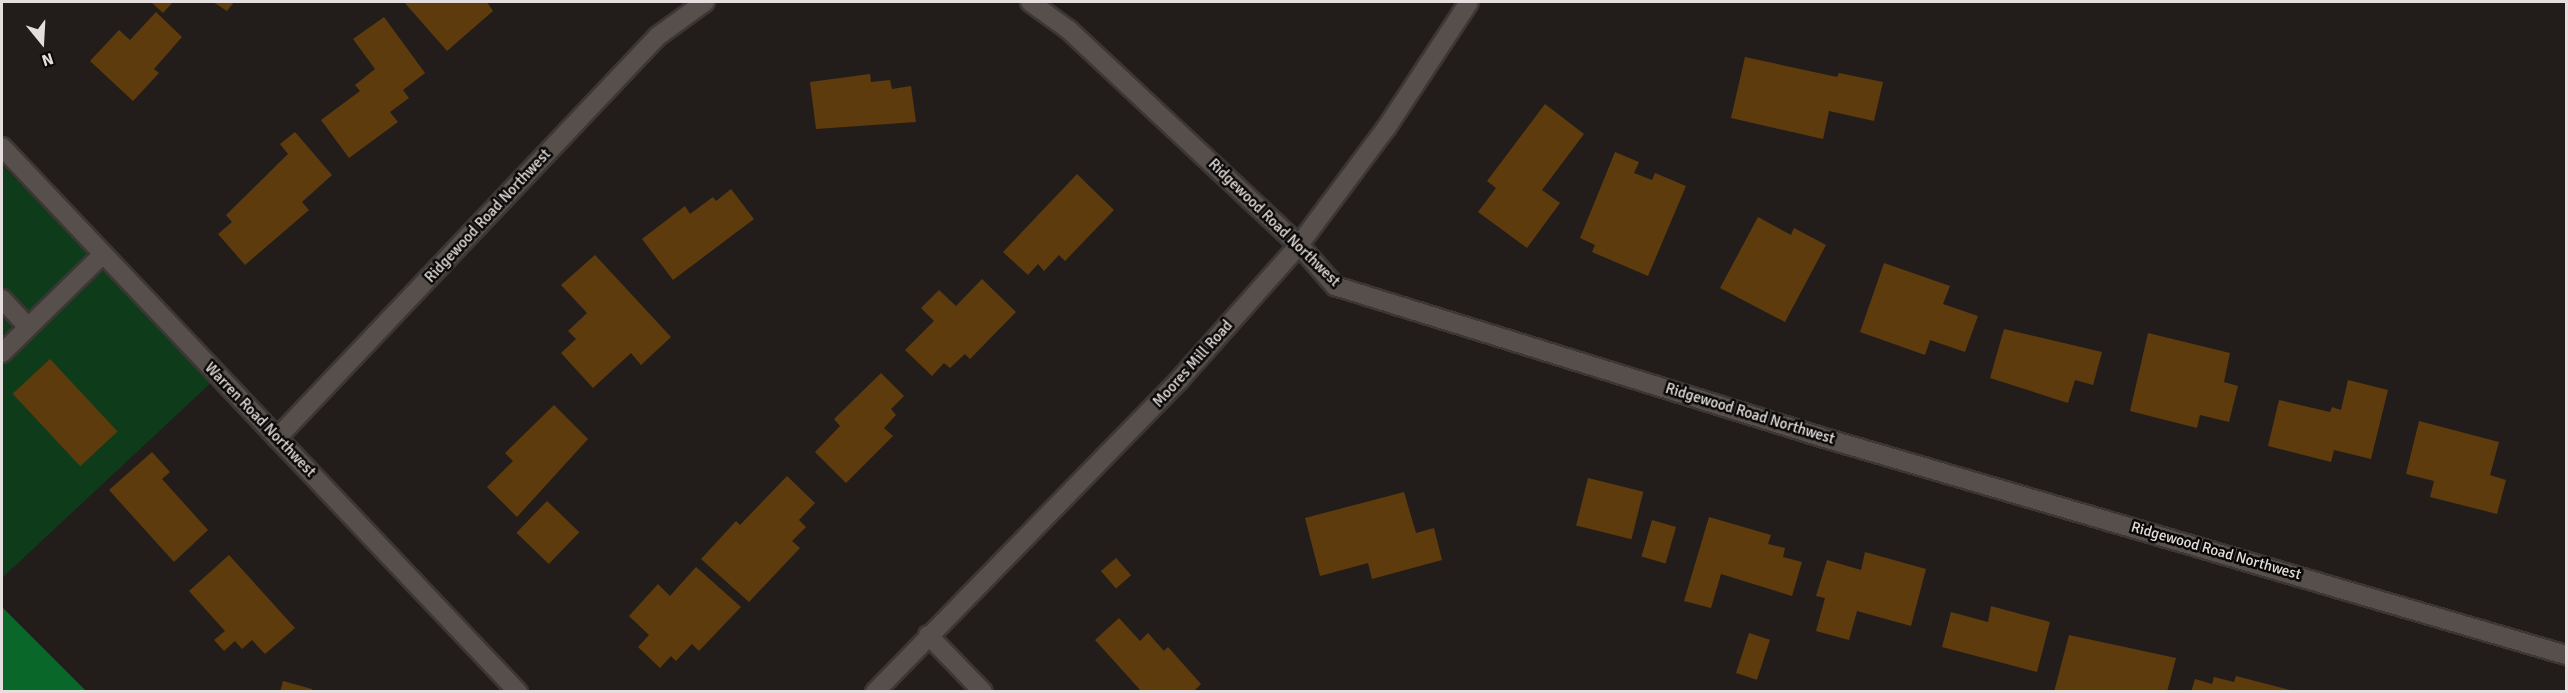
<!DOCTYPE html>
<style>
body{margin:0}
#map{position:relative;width:2568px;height:693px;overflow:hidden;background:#221d1a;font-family:Signika,sans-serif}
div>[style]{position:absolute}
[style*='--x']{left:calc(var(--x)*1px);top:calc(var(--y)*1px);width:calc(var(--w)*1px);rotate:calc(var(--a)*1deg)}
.green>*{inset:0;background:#0e3b19}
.forest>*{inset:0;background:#096829}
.building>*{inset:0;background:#5e3b0d;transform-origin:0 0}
.roads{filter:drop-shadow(2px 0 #3c3735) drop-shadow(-2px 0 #3c3735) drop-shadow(0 2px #3c3735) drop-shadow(0 -2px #3c3735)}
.minor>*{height:18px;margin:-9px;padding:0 9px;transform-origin:9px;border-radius:9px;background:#564f4c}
span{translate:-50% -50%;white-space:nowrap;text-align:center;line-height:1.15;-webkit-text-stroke:5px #0a0807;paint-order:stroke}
.street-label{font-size:15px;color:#e4dfde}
.frame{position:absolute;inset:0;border:3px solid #e4dfde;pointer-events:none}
.north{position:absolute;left:12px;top:12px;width:60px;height:60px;-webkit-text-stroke:4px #0a0807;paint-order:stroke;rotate:162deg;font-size:16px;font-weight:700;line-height:24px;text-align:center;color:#e4dfde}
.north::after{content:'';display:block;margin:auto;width:21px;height:27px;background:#e4dfde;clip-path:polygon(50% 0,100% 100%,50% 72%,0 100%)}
</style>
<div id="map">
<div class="green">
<div style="clip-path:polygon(2px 165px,213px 381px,2px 578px)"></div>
</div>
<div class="forest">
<div style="clip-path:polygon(2px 607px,86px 691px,2px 691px)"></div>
</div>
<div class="building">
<div style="clip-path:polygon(151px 2px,173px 2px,163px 13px)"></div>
<div style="clip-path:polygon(213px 2px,234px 2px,227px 11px)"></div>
<div style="clip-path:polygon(404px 2px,487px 2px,493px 11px,447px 51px)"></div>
<div style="clip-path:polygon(156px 12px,182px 37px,154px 69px,159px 73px,133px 101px,90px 61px,119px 30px,130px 40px)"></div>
<div style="clip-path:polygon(384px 17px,425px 73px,403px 90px,409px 98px,390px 112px,398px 122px,349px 158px,321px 120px,360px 91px,355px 85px,375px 69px,353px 39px)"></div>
<div style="clip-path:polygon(1745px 57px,1837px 77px,1839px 73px,1883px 82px,1874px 121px,1829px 111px,1823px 139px,1731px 118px)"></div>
<div style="clip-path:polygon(870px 74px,871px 82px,890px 80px,892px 89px,911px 86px,916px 122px,816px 129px,810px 82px)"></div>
<div style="clip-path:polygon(1545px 104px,1584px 134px,1542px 190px,1560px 203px,1527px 248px,1478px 212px,1496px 188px,1487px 181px)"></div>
<div style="clip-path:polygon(295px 132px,332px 175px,302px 202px,309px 210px,245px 265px,218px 234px,232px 222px,226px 215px,288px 154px,280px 144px)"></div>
<div style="clip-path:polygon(1615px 152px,1639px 162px,1634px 173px,1652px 180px,1655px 173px,1686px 186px,1648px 276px,1592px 252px,1595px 245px,1580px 238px)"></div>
<div style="clip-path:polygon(1077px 174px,1114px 210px,1065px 261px,1059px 255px,1044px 271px,1038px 264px,1028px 275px,1003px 252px)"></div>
<div style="clip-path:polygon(731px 189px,754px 219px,673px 280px,642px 239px,685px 206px,690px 214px,713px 197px,716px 201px)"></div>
<div style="clip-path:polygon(1758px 217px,1791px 235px,1794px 228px,1826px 245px,1785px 322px,1720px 288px)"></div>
<div style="clip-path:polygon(595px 255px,671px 337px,641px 365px,631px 353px,593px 388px,561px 353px,576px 339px,568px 331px,587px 313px,561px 285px)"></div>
<div style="clip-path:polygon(1884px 263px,1950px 286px,1943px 304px,1978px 316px,1965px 352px,1930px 340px,1925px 355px,1860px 332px)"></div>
<div style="clip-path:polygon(982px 279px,1016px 312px,970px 359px,965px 354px,950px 368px,944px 363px,932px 376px,905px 350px,934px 321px,921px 308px,939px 290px,956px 306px)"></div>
<div style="clip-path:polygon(2004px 329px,2102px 352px,2093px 385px,2075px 380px,2068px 403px,1990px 378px)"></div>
<div style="clip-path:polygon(2148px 333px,2230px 353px,2224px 382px,2238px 386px,2229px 422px,2200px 415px,2197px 428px,2130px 411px)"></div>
<div style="left:50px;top:359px;width:99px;height:51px;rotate:47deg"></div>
<div style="clip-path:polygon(881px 373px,904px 396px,891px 409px,896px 415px,884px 428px,893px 436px,846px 483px,815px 452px,840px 426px,834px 419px)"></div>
<div style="clip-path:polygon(2348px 380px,2388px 390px,2371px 459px,2334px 450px,2331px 462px,2268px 446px,2279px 400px,2330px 412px,2332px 407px,2341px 410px)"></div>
<div style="clip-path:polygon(554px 405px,588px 439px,517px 517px,487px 487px,513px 461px,505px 453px)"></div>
<div style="clip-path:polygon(2419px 421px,2499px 442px,2490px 475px,2506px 480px,2497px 514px,2430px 497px,2434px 481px,2406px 474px)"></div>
<div style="clip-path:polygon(152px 452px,170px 472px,162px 479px,208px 530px,174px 562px,109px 490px)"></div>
<div style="clip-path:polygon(787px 476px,815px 503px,799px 520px,806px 527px,792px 541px,800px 548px,749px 602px,701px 559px,736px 521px,740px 525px)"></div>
<div style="left:1588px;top:478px;width:57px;height:49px;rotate:14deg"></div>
<div style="clip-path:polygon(1404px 492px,1416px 533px,1434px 528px,1442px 560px,1372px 579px,1368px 563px,1320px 576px,1305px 518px)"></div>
<div style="left:547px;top:501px;width:45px;height:44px;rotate:44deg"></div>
<div style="clip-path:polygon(1709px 517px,1771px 535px,1768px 544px,1785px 548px,1783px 557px,1802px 562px,1792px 596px,1721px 574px,1711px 608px,1684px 601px)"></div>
<div style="left:1652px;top:520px;width:25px;height:38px;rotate:16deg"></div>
<div style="clip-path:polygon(1865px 552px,1926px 569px,1911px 626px,1857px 611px,1849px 640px,1816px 631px,1825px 598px,1816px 596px,1827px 560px,1861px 570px)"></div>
<div style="clip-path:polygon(229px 555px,295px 628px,265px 654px,252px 640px,242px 649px,235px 641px,224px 651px,214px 640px,225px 631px,189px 591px)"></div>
<div style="left:1116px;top:558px;width:23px;height:20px;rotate:49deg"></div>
<div style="clip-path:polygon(696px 567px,741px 607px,699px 651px,692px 644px,676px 661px,671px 656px,660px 668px,638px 647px,649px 635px,629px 616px,658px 584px,670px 596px)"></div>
<div style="clip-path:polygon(1991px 606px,2050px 622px,2037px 672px,1942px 647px,1951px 612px,1988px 622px)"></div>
<div style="clip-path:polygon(1119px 618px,1140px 641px,1148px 633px,1164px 651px,1168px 647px,1201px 684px,1193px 692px,1142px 692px,1095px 640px)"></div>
<div style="left:1749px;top:633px;width:22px;height:42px;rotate:18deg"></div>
<div style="clip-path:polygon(2069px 635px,2176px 658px,2167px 692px,2054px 692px)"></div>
<div style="clip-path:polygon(2236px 676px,2294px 691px,2294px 692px,2191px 692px,2195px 679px,2212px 684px,2214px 677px,2234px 682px)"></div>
<div style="clip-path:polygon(283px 681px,312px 689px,311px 692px,280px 692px)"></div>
</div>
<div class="roads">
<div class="minor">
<div style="--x:1030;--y:2;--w:48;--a:35.7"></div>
<div style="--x:1069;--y:30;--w:315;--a:43.1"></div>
<div style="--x:1299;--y:245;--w:55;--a:48.7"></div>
<div style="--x:1335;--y:286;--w:509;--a:17.26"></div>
<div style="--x:1821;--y:437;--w:776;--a:16.31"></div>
<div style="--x:2;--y:147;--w:751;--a:46.57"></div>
<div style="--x:2;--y:299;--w:38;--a:47"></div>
<div style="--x:2;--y:353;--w:141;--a:-44.4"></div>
<div style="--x:277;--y:438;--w:554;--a:-46.54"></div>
<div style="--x:658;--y:36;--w:58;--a:-35.9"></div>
<div style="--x:928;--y:635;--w:79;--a:46"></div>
<div style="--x:875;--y:692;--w:438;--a:-45.7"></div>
<div style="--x:1181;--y:378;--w:178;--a:-48.4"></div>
<div style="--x:1299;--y:245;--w:147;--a:-53.3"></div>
<div style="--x:1387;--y:127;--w:149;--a:-56.7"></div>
</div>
</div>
<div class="street-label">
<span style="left:488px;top:216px;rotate:-47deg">Ridgewood Road Northwest</span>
<span style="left:1274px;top:223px;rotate:44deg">Ridgewood Road Northwest</span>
<span style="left:1193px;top:364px;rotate:-48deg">Moores Mill Road</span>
<span style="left:1750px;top:414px;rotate:17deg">Ridgewood Road Northwest</span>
<span style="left:260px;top:420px;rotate:46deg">Warren Road Northwest</span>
<span style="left:2216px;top:551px;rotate:16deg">Ridgewood Road Northwest</span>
</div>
<div class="frame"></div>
<div class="north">N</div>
</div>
